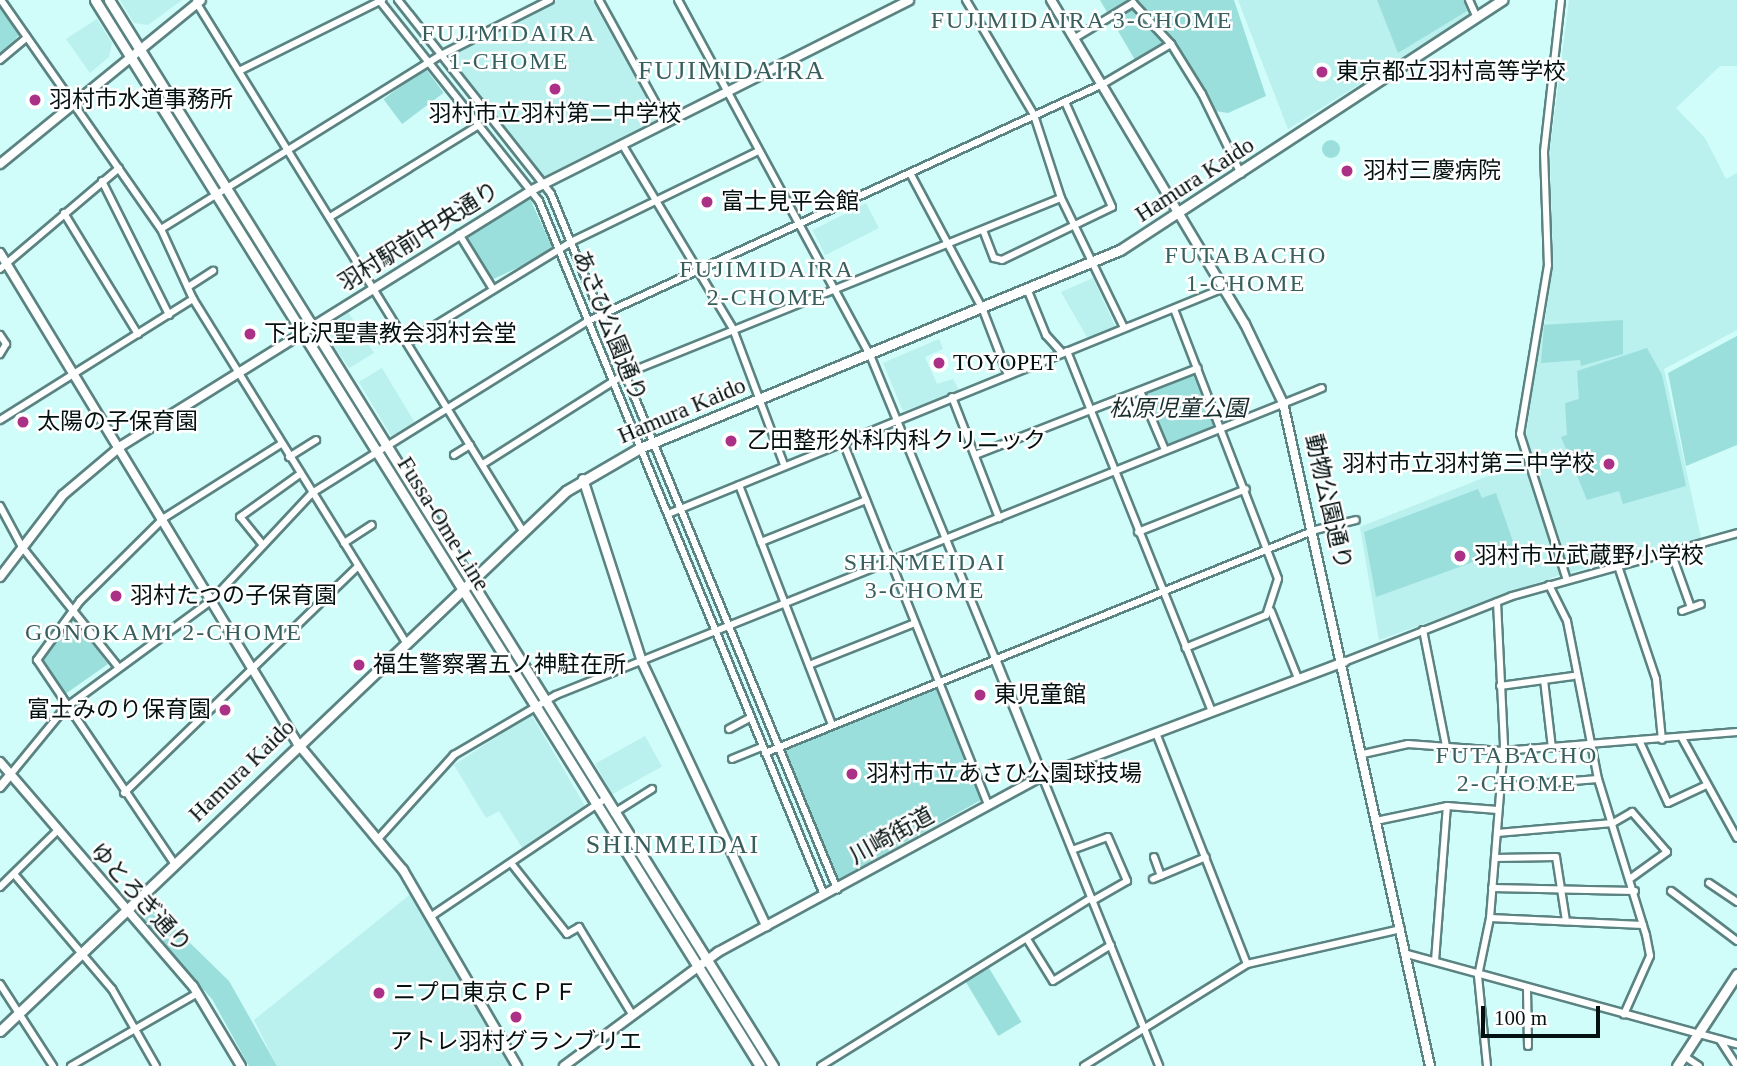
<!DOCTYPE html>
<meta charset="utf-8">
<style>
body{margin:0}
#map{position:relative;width:1737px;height:1066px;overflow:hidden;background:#d0fcf9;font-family:"Times New Roman","Noto Sans JP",serif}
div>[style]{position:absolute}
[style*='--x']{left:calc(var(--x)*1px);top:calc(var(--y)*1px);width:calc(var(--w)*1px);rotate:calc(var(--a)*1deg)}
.built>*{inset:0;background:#baf0ed;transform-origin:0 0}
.green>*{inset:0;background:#9adfdb;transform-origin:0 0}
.round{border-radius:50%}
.roads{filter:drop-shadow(2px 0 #5a8381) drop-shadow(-2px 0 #5a8381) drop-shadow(0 2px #5a8381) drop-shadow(0 -2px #5a8381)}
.minor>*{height:6px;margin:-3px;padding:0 3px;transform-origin:3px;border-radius:3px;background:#fff}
.tertiary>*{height:8px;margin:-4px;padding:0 4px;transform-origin:4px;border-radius:4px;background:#fff}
.secondary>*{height:9px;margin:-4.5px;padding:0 4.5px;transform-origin:4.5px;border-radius:4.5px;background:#fff}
.dots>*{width:19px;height:19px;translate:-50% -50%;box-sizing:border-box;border:4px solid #fff;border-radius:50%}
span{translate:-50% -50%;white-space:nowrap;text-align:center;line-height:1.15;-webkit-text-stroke:5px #fff;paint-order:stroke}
.poi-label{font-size:23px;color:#031110}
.left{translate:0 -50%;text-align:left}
.right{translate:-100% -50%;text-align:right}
.street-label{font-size:23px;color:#031110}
.park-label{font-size:23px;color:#192f2e;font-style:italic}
.neighbourhood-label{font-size:24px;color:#375f5d;letter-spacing:2px}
.quarter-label{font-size:26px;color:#375f5d;letter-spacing:2px}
.scale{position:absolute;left:1481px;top:1006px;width:119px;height:32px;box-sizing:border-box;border:4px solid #031110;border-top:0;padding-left:9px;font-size:21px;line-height:24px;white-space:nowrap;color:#031110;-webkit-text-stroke:5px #fff;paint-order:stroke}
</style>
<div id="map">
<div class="built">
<div style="clip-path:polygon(120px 0,182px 0,148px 25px,134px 23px)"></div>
<div style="clip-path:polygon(557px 0,592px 0,658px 119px,541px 178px,445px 59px)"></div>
<div style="clip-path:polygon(1238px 0,1464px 0,1470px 15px,1288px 129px)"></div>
<div style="clip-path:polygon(1569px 0,1737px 0,1737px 66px,1720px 66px,1676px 108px,1705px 138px,1726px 179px,1737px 173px,1737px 330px,1664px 369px,1701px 538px,1568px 573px,1526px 437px,1542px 323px,1571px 321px,1545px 322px,1553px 258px,1550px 150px)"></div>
<div style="clip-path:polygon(97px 19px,112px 43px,109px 57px,90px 73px,66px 39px)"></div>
<div style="left:866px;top:203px;width:28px;height:60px;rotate:63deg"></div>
<div style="clip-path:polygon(1093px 278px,1116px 328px,1088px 339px,1061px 292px)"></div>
<div style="clip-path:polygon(348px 312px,374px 353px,349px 368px,324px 332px)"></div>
<div style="clip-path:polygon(939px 339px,943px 349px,925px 357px,937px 384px,953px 379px,960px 392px,903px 411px,883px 363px)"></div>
<div style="left:382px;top:368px;width:63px;height:27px;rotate:59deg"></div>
<div style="clip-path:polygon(1523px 462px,1562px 574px,1379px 640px,1360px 527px)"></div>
<div style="clip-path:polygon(531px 714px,585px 806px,523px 849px,499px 811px,486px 818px,454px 765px)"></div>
<div style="left:645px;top:736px;width:35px;height:57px;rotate:61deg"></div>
<div style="clip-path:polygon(412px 893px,513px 1066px,277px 1066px,254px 1020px)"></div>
</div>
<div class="green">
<div style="clip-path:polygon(1100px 0,1234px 0,1266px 96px,1228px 113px,1215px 111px,1171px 38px,1135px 60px)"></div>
<div style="clip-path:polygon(1377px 0,1463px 0,1467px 11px,1398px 53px)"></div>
<div style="clip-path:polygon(0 6px,20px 34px,0 55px)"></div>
<div style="clip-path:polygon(144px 67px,212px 176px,212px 178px,210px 177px)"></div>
<div style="left:425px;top:68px;width:31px;height:52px;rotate:53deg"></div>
<div class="round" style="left:1322px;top:140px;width:18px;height:18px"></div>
<div style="left:530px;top:199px;width:57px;height:77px;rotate:65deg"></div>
<div style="clip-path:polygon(1623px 320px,1623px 354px,1581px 366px,1580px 360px,1541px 363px,1544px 325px)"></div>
<div style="clip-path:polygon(1737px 336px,1737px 445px,1686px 466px,1668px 373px)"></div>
<div style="clip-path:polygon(1647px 348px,1662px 375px,1686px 486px,1623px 504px,1619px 491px,1587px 500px,1561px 437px,1567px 435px,1565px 403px,1579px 399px,1577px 371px)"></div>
<div style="left:1193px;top:371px;width:59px;height:56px;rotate:68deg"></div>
<div style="clip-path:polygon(1478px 489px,1482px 498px,1496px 493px,1515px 547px,1376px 597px,1364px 532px)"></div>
<div style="clip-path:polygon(71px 616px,108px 664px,61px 697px,36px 659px)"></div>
<div style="clip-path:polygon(934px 683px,981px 800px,836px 881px,778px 749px)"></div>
<div style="clip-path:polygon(149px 903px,229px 981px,277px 1066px,249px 1066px,212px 999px,138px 918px)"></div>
<div style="left:989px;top:968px;width:63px;height:27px;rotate:59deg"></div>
</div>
<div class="roads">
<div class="minor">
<div style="--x:1;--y:0;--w:279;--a:55.1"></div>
<div style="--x:161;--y:229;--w:77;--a:65.4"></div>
<div style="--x:193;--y:299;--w:402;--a:58.2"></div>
<div style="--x:379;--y:0;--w:257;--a:51.5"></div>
<div style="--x:539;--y:201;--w:750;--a:67.67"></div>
<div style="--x:398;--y:0;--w:247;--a:51.7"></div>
<div style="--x:551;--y:194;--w:752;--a:67.63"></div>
<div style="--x:599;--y:0;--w:139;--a:61.2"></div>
<div style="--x:678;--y:0;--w:404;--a:61.6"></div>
<div style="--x:870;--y:355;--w:329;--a:67.6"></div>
<div style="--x:966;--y:0;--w:134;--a:59.4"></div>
<div style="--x:1034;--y:115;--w:87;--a:72"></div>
<div style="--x:1061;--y:198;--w:144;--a:64.1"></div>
<div style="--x:1469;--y:0;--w:17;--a:66"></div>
<div style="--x:1561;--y:0;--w:153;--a:96.4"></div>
<div style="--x:1544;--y:152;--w:113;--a:88"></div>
<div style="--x:1548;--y:265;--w:171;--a:99.4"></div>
<div style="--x:1520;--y:434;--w:153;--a:72.2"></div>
<div style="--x:196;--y:2;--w:618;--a:58.29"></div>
<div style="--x:1075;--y:38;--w:68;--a:-31.1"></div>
<div style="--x:1133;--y:3;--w:56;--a:47.2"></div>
<div style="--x:1171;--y:44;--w:59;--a:58.2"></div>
<div style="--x:1202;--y:94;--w:89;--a:64"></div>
<div style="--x:0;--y:60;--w:35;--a:-40"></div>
<div style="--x:239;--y:71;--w:160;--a:-26.4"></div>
<div style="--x:622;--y:144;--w:216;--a:59"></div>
<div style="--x:733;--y:329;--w:145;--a:69.4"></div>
<div style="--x:910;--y:173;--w:155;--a:61.9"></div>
<div style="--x:983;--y:310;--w:70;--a:69"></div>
<div style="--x:102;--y:181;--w:150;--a:63.4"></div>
<div style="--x:64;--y:213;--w:142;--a:58.6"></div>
<div style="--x:330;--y:217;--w:175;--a:-31.7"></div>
<div style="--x:161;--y:229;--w:330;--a:-31.9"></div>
<div style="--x:441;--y:55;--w:122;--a:-26.8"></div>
<div style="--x:983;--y:230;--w:30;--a:69"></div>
<div style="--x:994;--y:258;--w:8;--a:14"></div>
<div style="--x:1002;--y:260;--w:122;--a:-25.7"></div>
<div style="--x:1112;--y:207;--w:115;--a:-114.1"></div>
<div style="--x:459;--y:234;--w:65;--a:58.3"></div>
<div style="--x:0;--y:269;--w:156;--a:-40.3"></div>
<div style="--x:188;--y:287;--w:30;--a:-33"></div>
<div style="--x:1028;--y:291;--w:48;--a:67.8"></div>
<div style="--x:1046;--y:335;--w:24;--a:48"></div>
<div style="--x:1174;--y:309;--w:289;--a:68.9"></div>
<div style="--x:1278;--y:579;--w:38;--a:108"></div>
<div style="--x:1266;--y:615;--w:87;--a:157.8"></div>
<div style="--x:0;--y:335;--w:11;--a:56"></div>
<div style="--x:6;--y:344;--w:12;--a:121"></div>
<div style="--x:383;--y:340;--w:19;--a:-35"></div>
<div style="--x:408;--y:342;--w:191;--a:-31.5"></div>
<div style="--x:571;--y:242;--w:208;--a:-25.9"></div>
<div style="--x:1067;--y:351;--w:389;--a:68.1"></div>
<div style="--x:1140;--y:391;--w:64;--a:67"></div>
<div style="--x:952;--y:397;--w:130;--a:68.8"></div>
<div style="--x:0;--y:420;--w:228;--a:-32.1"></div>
<div style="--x:843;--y:442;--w:390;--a:68.2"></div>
<div style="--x:454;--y:455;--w:19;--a:-32"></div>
<div style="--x:975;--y:455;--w:239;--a:-21.3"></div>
<div style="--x:289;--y:457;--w:32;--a:-32"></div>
<div style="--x:483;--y:464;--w:168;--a:-32.4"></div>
<div style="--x:625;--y:374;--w:470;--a:-22"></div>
<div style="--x:739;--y:485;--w:257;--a:68.8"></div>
<div style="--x:0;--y:506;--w:47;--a:61.8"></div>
<div style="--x:22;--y:547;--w:155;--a:51.3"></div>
<div style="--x:668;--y:514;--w:600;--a:-22.12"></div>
<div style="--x:1138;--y:532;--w:116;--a:-21.7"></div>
<div style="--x:761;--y:542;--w:113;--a:-21.8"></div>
<div style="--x:344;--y:543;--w:33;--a:-33"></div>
<div style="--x:263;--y:545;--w:36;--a:-129"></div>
<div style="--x:240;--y:517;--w:74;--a:-35.6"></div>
<div style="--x:1671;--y:552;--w:59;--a:70.3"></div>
<div style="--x:1618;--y:566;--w:119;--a:71.4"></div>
<div style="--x:1656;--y:679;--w:61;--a:84.4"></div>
<div style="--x:1549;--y:585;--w:40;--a:63.4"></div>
<div style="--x:1567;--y:621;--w:161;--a:78.9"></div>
<div style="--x:1598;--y:779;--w:163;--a:72.9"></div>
<div style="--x:1646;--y:935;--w:21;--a:79"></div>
<div style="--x:1650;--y:956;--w:64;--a:114.1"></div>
<div style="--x:1271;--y:611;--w:72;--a:68.1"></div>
<div style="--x:1682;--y:611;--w:20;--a:-20"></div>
<div style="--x:1423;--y:630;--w:118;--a:78.8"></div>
<div style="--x:1344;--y:662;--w:180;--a:-21.4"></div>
<div style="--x:1512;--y:596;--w:234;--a:-15.6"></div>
<div style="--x:809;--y:665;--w:114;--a:-21.6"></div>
<div style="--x:1544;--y:680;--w:68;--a:83.3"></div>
<div style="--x:1500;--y:686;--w:74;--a:-7.8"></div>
<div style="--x:729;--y:729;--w:24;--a:-28"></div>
<div style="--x:1156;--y:733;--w:248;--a:68.5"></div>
<div style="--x:1682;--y:738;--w:114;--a:61.2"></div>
<div style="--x:1639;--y:740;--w:69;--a:65.3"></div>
<div style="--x:1668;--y:803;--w:40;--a:-25"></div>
<div style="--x:765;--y:753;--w:593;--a:-22.07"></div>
<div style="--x:1315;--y:530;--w:42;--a:-13.7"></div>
<div style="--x:1363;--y:754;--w:46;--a:-12.5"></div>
<div style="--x:1408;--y:744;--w:94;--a:4.3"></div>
<div style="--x:1502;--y:751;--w:236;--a:-4.6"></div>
<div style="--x:732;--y:759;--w:32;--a:-22"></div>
<div style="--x:10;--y:775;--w:87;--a:-50.6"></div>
<div style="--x:65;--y:708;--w:182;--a:-36.3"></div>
<div style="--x:212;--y:600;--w:146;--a:-46.9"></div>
<div style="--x:312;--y:493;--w:89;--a:-32.1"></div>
<div style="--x:387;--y:446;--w:237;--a:-31.9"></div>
<div style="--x:588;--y:321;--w:567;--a:-24.71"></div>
<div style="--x:1103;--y:84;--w:79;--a:-30.5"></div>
<div style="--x:1042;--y:776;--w:313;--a:68"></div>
<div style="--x:1499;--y:787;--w:99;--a:-4.6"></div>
<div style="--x:124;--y:793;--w:326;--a:-44.1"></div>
<div style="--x:614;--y:813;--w:45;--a:-32.3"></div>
<div style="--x:1376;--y:821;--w:73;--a:-11.9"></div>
<div style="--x:1447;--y:806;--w:51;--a:4.5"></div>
<div style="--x:1497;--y:833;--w:116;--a:-4.9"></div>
<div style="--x:1613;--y:823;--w:22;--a:-30"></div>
<div style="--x:1632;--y:812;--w:53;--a:48.8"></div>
<div style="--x:1667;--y:852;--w:44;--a:144.2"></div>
<div style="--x:377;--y:840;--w:115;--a:-47.8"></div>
<div style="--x:454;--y:755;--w:118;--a:-30.5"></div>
<div style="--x:556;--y:695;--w:825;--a:-21.84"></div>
<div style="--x:1072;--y:850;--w:38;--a:-20"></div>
<div style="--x:1108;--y:837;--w:48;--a:66.6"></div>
<div style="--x:1127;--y:881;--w:40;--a:150.3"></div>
<div style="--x:1154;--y:857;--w:20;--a:70"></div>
<div style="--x:1495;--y:858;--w:61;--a:-0.9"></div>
<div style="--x:1556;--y:857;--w:65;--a:81.1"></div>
<div style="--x:174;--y:863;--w:245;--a:-124"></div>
<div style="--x:37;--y:660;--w:73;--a:-53.9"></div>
<div style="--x:80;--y:601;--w:118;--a:-44.7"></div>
<div style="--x:164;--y:518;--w:138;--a:-32.3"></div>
<div style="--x:511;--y:863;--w:90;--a:51.7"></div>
<div style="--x:567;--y:934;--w:14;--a:-30"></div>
<div style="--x:579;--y:927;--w:102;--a:58.7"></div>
<div style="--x:14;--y:874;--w:151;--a:49.6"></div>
<div style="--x:112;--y:989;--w:89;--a:60.3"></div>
<div style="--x:1153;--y:879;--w:57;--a:-22.5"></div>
<div style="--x:1709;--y:883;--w:34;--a:34"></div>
<div style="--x:0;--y:887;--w:80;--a:-44.5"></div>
<div style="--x:1492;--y:888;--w:143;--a:1.2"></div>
<div style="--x:1671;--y:891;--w:83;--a:37.1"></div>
<div style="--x:430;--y:917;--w:211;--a:-34"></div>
<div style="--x:1490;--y:918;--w:153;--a:2.6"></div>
<div style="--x:1027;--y:939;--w:49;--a:58.2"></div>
<div style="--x:1053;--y:981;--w:68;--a:-31.8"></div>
<div style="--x:1407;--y:954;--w:342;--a:15.3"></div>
<div style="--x:1435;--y:961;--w:155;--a:-85.6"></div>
<div style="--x:0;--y:984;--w:98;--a:57.1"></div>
<div style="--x:1527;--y:989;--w:57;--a:89"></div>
<div style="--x:1720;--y:1040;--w:31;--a:57"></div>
<div style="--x:1684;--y:1056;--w:18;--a:34"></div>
<div style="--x:71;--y:1066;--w:146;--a:-29.9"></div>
<div style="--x:821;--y:1066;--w:318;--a:-31.9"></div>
<div style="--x:1084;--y:1066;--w:192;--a:-32"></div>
<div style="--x:1247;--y:964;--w:158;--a:-12.8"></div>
<div style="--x:1487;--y:1066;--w:90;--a:-95.7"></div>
<div style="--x:1478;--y:976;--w:59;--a:-78.3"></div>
<div style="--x:1490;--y:918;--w:174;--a:-85.4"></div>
<div style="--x:1504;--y:745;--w:143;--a:-92.8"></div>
</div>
<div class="tertiary">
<div style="--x:1051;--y:0;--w:378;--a:59.1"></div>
<div style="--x:1245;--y:324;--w:88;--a:64.3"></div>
<div style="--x:1283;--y:403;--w:679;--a:77.5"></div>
<div style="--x:0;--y:164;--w:259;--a:-39.2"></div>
<div style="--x:0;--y:253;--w:574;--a:58.75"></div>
<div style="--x:298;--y:744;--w:164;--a:50.2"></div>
<div style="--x:403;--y:870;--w:227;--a:59.8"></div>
<div style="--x:583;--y:479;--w:192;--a:72.1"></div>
<div style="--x:642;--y:662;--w:292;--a:64.8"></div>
<div style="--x:0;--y:577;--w:103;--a:-52.5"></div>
<div style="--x:63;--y:495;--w:76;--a:-40.2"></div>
<div style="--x:121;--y:446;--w:484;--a:-31.9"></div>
<div style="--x:532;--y:190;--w:422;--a:-26.7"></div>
<div style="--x:995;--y:659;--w:126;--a:68.1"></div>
<div style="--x:0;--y:762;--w:296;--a:49.3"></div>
<div style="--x:193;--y:986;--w:93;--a:59"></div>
<div style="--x:0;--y:787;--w:16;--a:-50"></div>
<div style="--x:564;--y:1066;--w:192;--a:-36.5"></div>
<div style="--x:718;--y:952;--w:369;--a:-28.5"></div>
<div style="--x:1042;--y:776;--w:323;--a:-20.7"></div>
</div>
<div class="secondary">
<div style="--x:95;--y:0;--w:1256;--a:58.04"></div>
<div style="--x:109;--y:0;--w:1256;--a:58.08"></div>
<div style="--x:0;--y:1031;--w:782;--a:-43.65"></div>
<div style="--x:566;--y:491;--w:86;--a:-30.2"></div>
<div style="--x:640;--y:448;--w:519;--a:-22.42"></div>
<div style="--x:1120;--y:250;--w:457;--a:-33.2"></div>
<div style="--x:1677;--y:1066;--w:110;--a:-56.9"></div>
</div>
</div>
<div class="dots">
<div style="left:1322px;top:72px;background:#aa3186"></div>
<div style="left:555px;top:89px;background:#aa3186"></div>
<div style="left:35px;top:100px;background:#aa3186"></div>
<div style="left:1347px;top:171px;background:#aa3186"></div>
<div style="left:707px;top:202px;background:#aa3186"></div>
<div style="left:250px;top:334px;background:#aa3186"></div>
<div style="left:939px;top:363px;background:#aa3186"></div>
<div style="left:23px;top:422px;background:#aa3186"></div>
<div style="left:731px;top:441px;background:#aa3186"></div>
<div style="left:1609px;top:464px;background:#aa3186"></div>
<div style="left:1460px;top:556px;background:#aa3186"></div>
<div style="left:116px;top:596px;background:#aa3186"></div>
<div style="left:359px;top:665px;background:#aa3186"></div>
<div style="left:980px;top:695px;background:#aa3186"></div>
<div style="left:225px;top:710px;background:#aa3186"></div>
<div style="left:852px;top:774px;background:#aa3186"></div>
<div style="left:379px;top:993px;background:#aa3186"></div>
<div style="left:516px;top:1017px;background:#aa3186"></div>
</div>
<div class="poi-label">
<span class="left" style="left:1336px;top:72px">東京都立羽村高等学校</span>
<span class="left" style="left:49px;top:100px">羽村市水道事務所</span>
<span style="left:555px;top:114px">羽村市立羽村第二中学校</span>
<span class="left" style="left:1363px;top:171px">羽村三慶病院</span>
<span class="left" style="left:721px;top:202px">富士見平会館</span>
<span class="left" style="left:264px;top:334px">下北沢聖書教会羽村会堂</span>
<span class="left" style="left:953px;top:363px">TOYOPET</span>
<span class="left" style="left:37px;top:422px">太陽の子保育園</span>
<span class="left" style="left:747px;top:441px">乙田整形外科内科クリニック</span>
<span class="right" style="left:1595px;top:464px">羽村市立羽村第三中学校</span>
<span class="left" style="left:1474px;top:556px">羽村市立武蔵野小学校</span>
<span class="left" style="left:130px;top:596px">羽村たつの子保育園</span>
<span class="left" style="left:373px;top:665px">福生警察署五ノ神駐在所</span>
<span class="left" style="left:994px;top:695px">東児童館</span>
<span class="right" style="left:211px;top:710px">富士みのり保育園</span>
<span class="left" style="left:866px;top:774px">羽村市立あさひ公園球技場</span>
<span class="left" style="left:393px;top:993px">ニプロ東京ＣＰＦ</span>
<span style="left:516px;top:1042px">アトレ羽村グランブリエ</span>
</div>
<div class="street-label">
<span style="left:1195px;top:180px;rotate:-33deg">Hamura Kaido</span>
<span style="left:419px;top:237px;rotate:-32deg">羽村駅前中央通り</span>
<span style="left:609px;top:326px;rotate:68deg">あさひ公園通り</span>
<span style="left:682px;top:411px;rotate:-23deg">Hamura Kaido</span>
<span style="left:1328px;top:502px;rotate:77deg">動物公園通り</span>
<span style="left:443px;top:524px;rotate:58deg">Fussa-Ome Line</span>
<span style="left:242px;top:771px;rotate:-44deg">Hamura Kaido</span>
<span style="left:892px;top:836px;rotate:-29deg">川崎街道</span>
<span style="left:140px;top:898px;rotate:48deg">ゆとろぎ通り</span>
</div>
<div class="park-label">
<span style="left:1178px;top:409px">松原児童公園</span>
</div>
<div class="neighbourhood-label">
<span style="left:1082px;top:21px">FUJIMIDAIRA 3-CHOME</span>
<span style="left:509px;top:48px">FUJIMIDAIRA<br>1-CHOME</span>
<span style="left:1246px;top:270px">FUTABACHO<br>1-CHOME</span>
<span style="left:767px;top:284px">FUJIMIDAIRA<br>2-CHOME</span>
<span style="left:925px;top:577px">SHINMEIDAI<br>3-CHOME</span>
<span style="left:164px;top:633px">GONOKAMI 2-CHOME</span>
<span style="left:1517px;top:770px">FUTABACHO<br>2-CHOME</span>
</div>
<div class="quarter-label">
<span style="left:732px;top:71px">FUJIMIDAIRA</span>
<span style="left:673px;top:845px">SHINMEIDAI</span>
</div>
<div class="scale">100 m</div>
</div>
